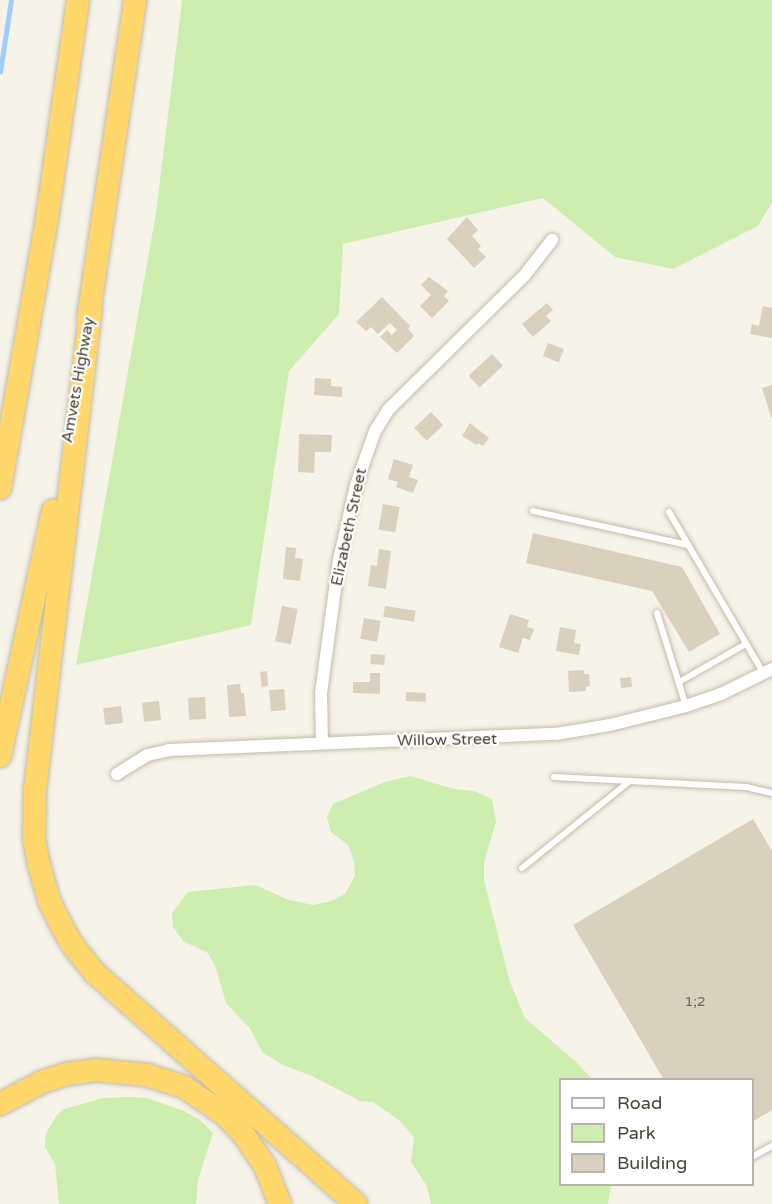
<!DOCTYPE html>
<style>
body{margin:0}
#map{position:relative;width:772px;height:1204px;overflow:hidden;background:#f6f3e9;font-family:"Varela Round",sans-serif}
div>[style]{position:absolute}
.green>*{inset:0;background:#cdeeae}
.stream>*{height:4.5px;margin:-2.25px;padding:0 2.25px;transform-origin:2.25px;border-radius:2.25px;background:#a0cef8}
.building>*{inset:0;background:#d9d0bd;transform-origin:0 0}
.roads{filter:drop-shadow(0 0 2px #c2bcaa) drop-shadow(0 0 2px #c2bcaa)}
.service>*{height:6px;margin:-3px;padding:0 3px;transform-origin:3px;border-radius:3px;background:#fff}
.minor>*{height:12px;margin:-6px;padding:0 6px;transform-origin:6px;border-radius:6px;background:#fff}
.motorway>*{height:22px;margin:-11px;padding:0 11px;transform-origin:11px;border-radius:11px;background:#ffd76a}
span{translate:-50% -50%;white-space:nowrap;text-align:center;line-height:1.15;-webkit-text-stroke:4.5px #fff;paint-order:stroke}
.number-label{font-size:14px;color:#6e6758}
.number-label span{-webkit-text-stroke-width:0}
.street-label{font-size:16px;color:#4a4436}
.legend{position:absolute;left:559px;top:1078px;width:195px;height:108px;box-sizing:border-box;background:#fff;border:2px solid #b7b4af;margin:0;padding:8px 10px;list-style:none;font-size:18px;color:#4a4436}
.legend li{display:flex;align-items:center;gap:12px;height:30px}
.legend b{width:30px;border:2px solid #b7b4af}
</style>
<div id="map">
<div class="green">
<i style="clip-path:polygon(182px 0,772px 0,772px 202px,758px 226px,673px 269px,615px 257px,543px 198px,343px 244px,339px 314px,289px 371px,251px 625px,76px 665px,156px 213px)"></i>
<i style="clip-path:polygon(410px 776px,454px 789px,474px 791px,492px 799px,496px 822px,484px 862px,484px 880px,510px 982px,525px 1018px,576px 1062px,592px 1079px,560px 1080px,560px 1184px,611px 1185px,608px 1204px,431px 1204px,427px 1186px,411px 1162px,414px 1137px,400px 1121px,373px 1102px,360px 1101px,312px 1076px,283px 1065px,262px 1052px,251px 1030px,226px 1003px,216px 968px,208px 953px,183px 941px,173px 927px,172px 913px,188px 892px,255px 885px,289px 900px,313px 905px,332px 901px,345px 894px,355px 876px,354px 861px,348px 845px,331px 832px,327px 817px,333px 804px,385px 782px)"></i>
<i style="clip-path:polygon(129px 1097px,147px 1098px,184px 1111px,200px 1120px,213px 1133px,198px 1180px,196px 1204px,59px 1204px,55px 1164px,45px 1147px,46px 1133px,57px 1115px,64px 1109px,103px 1098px)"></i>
</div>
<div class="stream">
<i style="left:0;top:72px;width:73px;rotate:-81.3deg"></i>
</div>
<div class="building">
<i style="clip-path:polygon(467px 217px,478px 230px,472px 236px,481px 246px,478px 249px,486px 257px,474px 268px,447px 239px)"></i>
<i style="clip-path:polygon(429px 277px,448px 291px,444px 296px,449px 301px,432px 318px,420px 306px,431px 295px,421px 285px)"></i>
<i style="clip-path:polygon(382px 297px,410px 326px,408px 329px,414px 336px,397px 353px,380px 337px,387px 330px,392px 335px,397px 330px,390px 323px,378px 334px,371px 327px,366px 331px,356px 322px)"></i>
<i style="clip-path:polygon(547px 303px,553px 310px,546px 316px,551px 321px,533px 337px,522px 324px)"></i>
<i style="clip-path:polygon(763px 306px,772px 308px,772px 338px,750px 334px,752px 324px,759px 326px)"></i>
<i style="left:548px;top:343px;width:17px;height:14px;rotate:21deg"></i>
<i style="left:492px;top:354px;width:16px;height:32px;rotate:47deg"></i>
<i style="clip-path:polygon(315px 378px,331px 379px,331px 386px,342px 387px,342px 397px,314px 395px)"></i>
<i style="clip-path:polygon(772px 385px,772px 417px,771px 417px,762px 388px)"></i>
<i style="left:431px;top:412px;width:18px;height:23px;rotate:47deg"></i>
<i style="clip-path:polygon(470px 423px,489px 438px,483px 446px,478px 443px,477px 445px,462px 436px)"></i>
<i style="clip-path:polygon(299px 434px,332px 435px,331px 452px,315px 452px,314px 473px,298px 472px)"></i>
<i style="clip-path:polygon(394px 459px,413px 465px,409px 477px,418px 480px,413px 493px,396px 487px,398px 482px,388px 479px)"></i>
<i style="left:383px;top:504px;width:17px;height:26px;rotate:10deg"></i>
<i style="clip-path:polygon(533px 533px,682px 567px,720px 634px,689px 652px,652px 591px,526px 563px)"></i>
<i style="clip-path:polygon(286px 547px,296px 548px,295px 558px,303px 559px,300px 581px,283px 579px)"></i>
<i style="clip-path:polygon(379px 549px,391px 551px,386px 589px,368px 586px,371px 565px,377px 566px)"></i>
<i style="left:282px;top:606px;width:16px;height:36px;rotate:11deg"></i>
<i style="left:385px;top:606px;width:31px;height:11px;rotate:9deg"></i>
<i style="clip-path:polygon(510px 614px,529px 620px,527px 627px,534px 629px,530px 640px,523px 638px,518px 653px,499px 647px)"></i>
<i style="left:364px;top:618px;width:17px;height:21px;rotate:10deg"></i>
<i style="clip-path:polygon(560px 627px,576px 630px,574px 643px,581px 644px,579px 655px,556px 651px)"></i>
<i style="left:371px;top:654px;width:14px;height:10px;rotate:4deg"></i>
<i style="clip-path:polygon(584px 670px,584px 674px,589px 674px,590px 686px,586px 687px,586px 691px,569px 692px,568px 671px)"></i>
<i style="clip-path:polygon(267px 671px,268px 686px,262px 687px,260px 672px)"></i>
<i style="clip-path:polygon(370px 673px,380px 673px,380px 694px,353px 693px,353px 682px,370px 682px)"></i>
<i style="left:631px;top:677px;width:10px;height:11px;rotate:84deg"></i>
<i style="clip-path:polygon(240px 684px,241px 693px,244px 693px,246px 716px,229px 717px,227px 685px)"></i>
<i style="left:284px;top:689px;width:21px;height:15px;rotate:85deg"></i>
<i style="left:406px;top:692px;width:20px;height:9px;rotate:3deg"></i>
<i style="left:205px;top:697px;width:22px;height:17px;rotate:87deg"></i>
<i style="left:159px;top:701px;width:19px;height:17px;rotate:84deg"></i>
<i style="left:121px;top:706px;width:17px;height:18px;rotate:83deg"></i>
<i style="clip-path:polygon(753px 819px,772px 851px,772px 1110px,752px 1122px,752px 1080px,664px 1080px,573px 925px)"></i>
</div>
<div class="roads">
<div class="service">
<i style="left:533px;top:511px;width:159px;rotate:12.4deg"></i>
<i style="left:669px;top:512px;width:188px;rotate:59.6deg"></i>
<i style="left:657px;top:613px;width:97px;rotate:72.7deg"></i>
<i style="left:679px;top:682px;width:77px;rotate:-29.6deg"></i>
<i style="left:554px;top:777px;width:192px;rotate:3deg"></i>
<i style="left:746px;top:787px;width:27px;rotate:13deg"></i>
<i style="left:522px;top:868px;width:139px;rotate:-38.9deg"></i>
<i style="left:752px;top:1157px;width:23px;rotate:-29deg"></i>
</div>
<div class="minor">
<i style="left:322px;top:743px;width:50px;rotate:-91.1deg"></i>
<i style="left:321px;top:693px;width:134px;rotate:-82.3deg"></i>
<i style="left:339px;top:560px;width:77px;rotate:-77.2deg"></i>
<i style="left:356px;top:485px;width:57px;rotate:-70.6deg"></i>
<i style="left:375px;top:431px;width:26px;rotate:-58deg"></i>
<i style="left:389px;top:409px;width:190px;rotate:-44.6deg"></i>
<i style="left:524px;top:276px;width:46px;rotate:-52.1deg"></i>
<i style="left:117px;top:774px;width:36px;rotate:-32deg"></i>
<i style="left:148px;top:755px;width:22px;rotate:-13deg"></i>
<i style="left:169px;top:750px;width:387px;rotate:-2.4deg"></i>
<i style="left:556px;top:734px;width:55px;rotate:-9.5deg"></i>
<i style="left:610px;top:725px;width:78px;rotate:-14deg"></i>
<i style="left:686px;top:706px;width:37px;rotate:-19deg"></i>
<i style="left:721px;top:694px;width:57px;rotate:-26.1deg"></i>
</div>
<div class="motorway">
<i style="left:91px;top:306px;width:484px;rotate:96.6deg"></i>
<i style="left:35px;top:787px;width:52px;rotate:91.1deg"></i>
<i style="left:34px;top:839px;width:26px;rotate:79deg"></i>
<i style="left:39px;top:865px;width:37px;rotate:74deg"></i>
<i style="left:49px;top:901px;width:27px;rotate:63deg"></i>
<i style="left:61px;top:925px;width:24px;rotate:60deg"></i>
<i style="left:73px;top:946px;width:36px;rotate:51deg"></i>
<i style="left:96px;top:974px;width:347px;rotate:41.5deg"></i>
<i style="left:88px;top:319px;width:322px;rotate:-81.6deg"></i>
<i style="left:0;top:488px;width:274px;rotate:-80.1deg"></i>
<i style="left:47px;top:218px;width:220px;rotate:-81.9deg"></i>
<i style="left:0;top:756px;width:251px;rotate:-77.8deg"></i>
<i style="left:0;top:1104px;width:47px;rotate:-27.6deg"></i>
<i style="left:42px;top:1082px;width:26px;rotate:-18deg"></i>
<i style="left:67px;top:1074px;width:28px;rotate:-8deg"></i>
<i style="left:95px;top:1070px;width:52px;rotate:5.5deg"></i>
<i style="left:147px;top:1075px;width:39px;rotate:18deg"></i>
<i style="left:184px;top:1087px;width:50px;rotate:34.3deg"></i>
<i style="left:225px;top:1115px;width:28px;rotate:46deg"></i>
<i style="left:244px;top:1135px;width:37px;rotate:56deg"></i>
<i style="left:265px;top:1166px;width:41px;rotate:68.5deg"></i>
</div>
</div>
<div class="number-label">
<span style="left:695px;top:1002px">1;2</span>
</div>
<div class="street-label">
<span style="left:78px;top:380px;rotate:-80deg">Amvets Highway</span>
<span style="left:349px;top:527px;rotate:-78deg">Elizabeth Street</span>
<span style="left:447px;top:740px;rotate:-1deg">Willow Street</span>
</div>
<ul class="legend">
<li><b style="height:8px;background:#fff"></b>Road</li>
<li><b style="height:16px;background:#cdeeae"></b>Park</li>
<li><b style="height:16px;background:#d9d0bd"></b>Building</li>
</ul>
</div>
